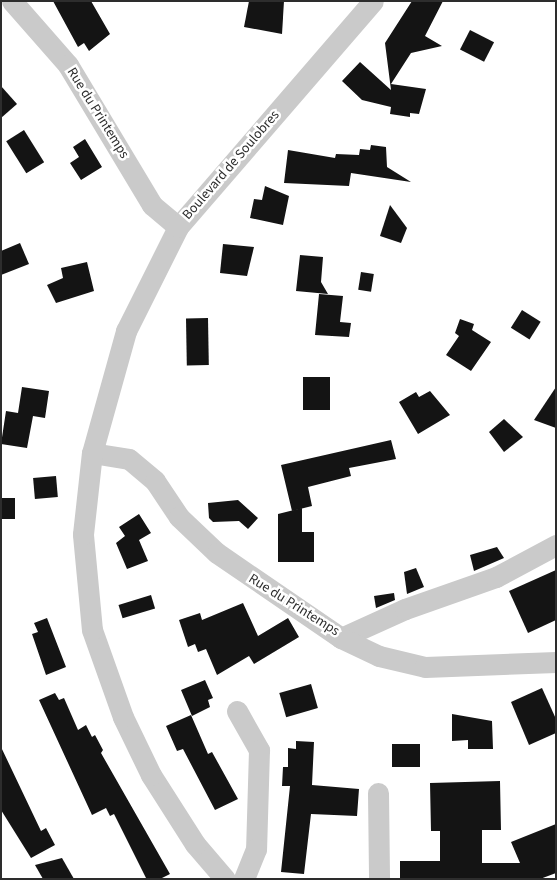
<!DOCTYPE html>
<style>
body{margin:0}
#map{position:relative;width:557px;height:880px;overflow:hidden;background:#fff;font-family:"Source Sans 3",sans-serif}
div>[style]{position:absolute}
.building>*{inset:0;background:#141414;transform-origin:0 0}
.minor>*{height:21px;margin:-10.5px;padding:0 10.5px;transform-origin:10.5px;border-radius:10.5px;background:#cacaca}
span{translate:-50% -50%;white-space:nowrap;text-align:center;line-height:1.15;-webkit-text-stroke:5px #fff;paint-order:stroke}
.street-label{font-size:14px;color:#2d2d2d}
.frame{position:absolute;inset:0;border:2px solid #2d2d2d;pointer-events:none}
</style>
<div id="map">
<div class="building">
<i style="clip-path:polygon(53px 1px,91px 1px,110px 34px,89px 51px,84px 43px,78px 47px)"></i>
<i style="clip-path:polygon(249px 1px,284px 1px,282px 34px,244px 27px)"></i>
<i style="clip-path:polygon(412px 1px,443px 1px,425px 36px,442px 46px,411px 53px,391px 84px,426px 89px,419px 114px,410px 113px,410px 117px,390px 114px,391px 107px,362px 100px,342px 81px,360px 62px,391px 90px,385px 43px)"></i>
<i style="left:470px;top:30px;width:27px;height:22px;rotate:27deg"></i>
<i style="clip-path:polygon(1px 86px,17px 104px,1px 118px)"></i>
<i style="left:24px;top:130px;width:38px;height:21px;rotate:58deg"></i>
<i style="clip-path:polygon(85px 139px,102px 167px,81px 180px,70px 163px,79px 157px,73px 147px)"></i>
<i style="clip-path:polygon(371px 145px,386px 147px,387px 167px,411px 182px,351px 173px,349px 186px,284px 183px,288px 150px,335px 158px,336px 154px,359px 155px,360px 149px,370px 150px)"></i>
<i style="clip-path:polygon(265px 186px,289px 196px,283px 225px,250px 218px,254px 199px,262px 200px)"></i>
<i style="clip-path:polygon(390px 205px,407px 228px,401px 243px,380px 236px)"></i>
<i style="clip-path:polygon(20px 243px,29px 264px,1px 275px,1px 251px)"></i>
<i style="clip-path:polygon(223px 244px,254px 247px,247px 276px,220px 273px)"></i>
<i style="clip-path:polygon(300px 255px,323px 257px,321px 282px,328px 294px,296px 291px)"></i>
<i style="clip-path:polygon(87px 262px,94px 291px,56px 303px,47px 285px,63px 278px,61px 268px)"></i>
<i style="left:361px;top:272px;width:13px;height:18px;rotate:9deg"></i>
<i style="clip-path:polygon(319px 294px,343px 296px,340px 322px,351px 323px,349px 337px,315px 335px)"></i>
<i style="left:522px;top:310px;width:22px;height:21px;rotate:32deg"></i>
<i style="left:208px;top:318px;width:47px;height:22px;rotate:89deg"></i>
<i style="clip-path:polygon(460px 319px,474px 324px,472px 330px,491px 342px,471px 371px,446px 355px,459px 336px,455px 333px)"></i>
<i style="left:330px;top:377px;width:33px;height:27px;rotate:90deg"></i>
<i style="clip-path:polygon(22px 387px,49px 391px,45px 418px,33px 416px,27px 448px,1px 444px,6px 411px,18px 413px)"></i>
<i style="clip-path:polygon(556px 387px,556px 428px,534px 420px)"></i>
<i style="clip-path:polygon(430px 391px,450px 415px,418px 434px,399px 402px,416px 392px,419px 397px)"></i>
<i style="clip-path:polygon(504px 419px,523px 437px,504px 452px,489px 432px)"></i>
<i style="clip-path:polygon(391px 440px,396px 459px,349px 468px,351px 476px,308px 487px,312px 506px,292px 511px,281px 465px)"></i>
<i style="left:56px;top:476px;width:21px;height:23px;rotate:85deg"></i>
<i style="left:1px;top:498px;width:14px;height:21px"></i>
<i style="clip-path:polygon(238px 500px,258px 518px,248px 529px,239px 521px,213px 522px,209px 518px,208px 503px)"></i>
<i style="clip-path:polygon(302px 508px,302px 532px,314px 532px,314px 562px,278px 562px,278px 514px)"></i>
<i style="clip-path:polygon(139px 514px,151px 533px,139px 540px,148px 561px,127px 569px,116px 543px,125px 536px,119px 527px)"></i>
<i style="clip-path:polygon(497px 547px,504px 558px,474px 571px,470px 555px)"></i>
<i style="clip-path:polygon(416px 568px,424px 587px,407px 594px,404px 572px)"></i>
<i style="clip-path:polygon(556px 570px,556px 620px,528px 633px,509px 591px)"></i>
<i style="clip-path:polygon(394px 593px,395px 600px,376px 608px,374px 596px)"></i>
<i style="left:151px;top:595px;width:14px;height:34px;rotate:73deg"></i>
<i style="clip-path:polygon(243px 603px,258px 636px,288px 618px,299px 637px,254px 664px,249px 656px,217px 675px,206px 649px,198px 652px,195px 644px,188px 647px,179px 620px,200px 613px,202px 620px)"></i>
<i style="clip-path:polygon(47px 618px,66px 667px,46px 675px,32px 634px,38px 632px,34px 623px)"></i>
<i style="clip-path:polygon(205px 680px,213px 698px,208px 700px,210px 707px,192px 716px,181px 690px)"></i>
<i style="left:311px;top:684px;width:25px;height:33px;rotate:74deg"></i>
<i style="clip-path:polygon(542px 688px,556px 719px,556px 733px,529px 745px,511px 702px)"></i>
<i style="clip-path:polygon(55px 693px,59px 700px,64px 698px,78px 730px,86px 725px,92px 737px,95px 735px,103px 750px,101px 753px,170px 874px,160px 879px,146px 878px,114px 814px,110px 816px,106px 808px,92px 815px,39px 700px)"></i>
<i style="clip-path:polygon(452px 714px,492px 721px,493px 749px,468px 749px,468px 740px,452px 741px)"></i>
<i style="clip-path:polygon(191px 715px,208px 754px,212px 752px,238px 799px,215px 810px,183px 749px,177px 751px,166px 726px)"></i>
<i style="clip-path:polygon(296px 741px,314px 742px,312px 785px,359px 789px,357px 816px,311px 814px,304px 874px,281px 872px,290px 786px,282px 786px,283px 767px,288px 767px,288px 748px,296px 749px)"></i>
<i style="left:392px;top:744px;width:28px;height:23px"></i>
<i style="clip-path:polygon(1px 747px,41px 831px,46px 828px,55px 845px,31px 858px,1px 810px)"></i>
<i style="clip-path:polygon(500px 781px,501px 830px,482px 830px,482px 863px,520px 863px,511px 842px,556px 824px,556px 873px,540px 879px,400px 879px,400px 861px,440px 861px,440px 831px,431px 831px,430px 783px)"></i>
<i style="clip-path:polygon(62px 858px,74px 879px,43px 879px,35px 865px)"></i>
</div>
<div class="minor">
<i style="left:12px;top:1px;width:85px;rotate:48.8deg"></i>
<i style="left:68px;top:65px;width:163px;rotate:59deg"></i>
<i style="left:152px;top:205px;width:34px;rotate:40deg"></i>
<i style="left:92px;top:453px;width:37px;rotate:9deg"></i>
<i style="left:129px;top:459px;width:34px;rotate:40deg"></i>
<i style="left:155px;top:481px;width:43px;rotate:56.3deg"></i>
<i style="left:179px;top:517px;width:52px;rotate:43.5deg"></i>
<i style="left:217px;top:553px;width:150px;rotate:34.4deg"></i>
<i style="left:341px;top:638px;width:70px;rotate:-24.4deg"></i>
<i style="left:405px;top:609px;width:96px;rotate:-19.4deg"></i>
<i style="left:496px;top:577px;width:68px;rotate:-28.1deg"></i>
<i style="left:341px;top:638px;width:42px;rotate:25.3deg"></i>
<i style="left:379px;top:656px;width:47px;rotate:13.4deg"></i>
<i style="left:425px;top:667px;width:131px;rotate:-2.2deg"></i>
<i style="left:237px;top:711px;width:45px;rotate:60.6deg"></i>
<i style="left:259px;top:750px;width:99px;rotate:91.7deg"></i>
<i style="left:256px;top:849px;width:32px;rotate:112deg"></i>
<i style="left:378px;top:793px;width:86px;rotate:89.3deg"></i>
<i style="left:225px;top:879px;width:46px;rotate:-130.6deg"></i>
<i style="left:195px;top:844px;width:82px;rotate:-122.5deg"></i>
<i style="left:151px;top:775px;width:64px;rotate:-115.8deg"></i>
<i style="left:123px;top:717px;width:92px;rotate:-109.6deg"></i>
<i style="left:92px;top:630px;width:96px;rotate:-95.4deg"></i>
<i style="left:83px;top:534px;width:81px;rotate:-83.7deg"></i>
<i style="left:92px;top:453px;width:127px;rotate:-74.4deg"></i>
<i style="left:126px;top:331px;width:116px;rotate:-63.4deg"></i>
<i style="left:178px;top:227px;width:298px;rotate:-49.2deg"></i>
</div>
<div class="street-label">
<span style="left:98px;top:113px;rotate:58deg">Rue du Printemps</span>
<span style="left:231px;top:165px;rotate:-49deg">Boulevard de Soulobres</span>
<span style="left:294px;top:605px;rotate:32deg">Rue du Printemps</span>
</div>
<div class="frame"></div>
</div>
